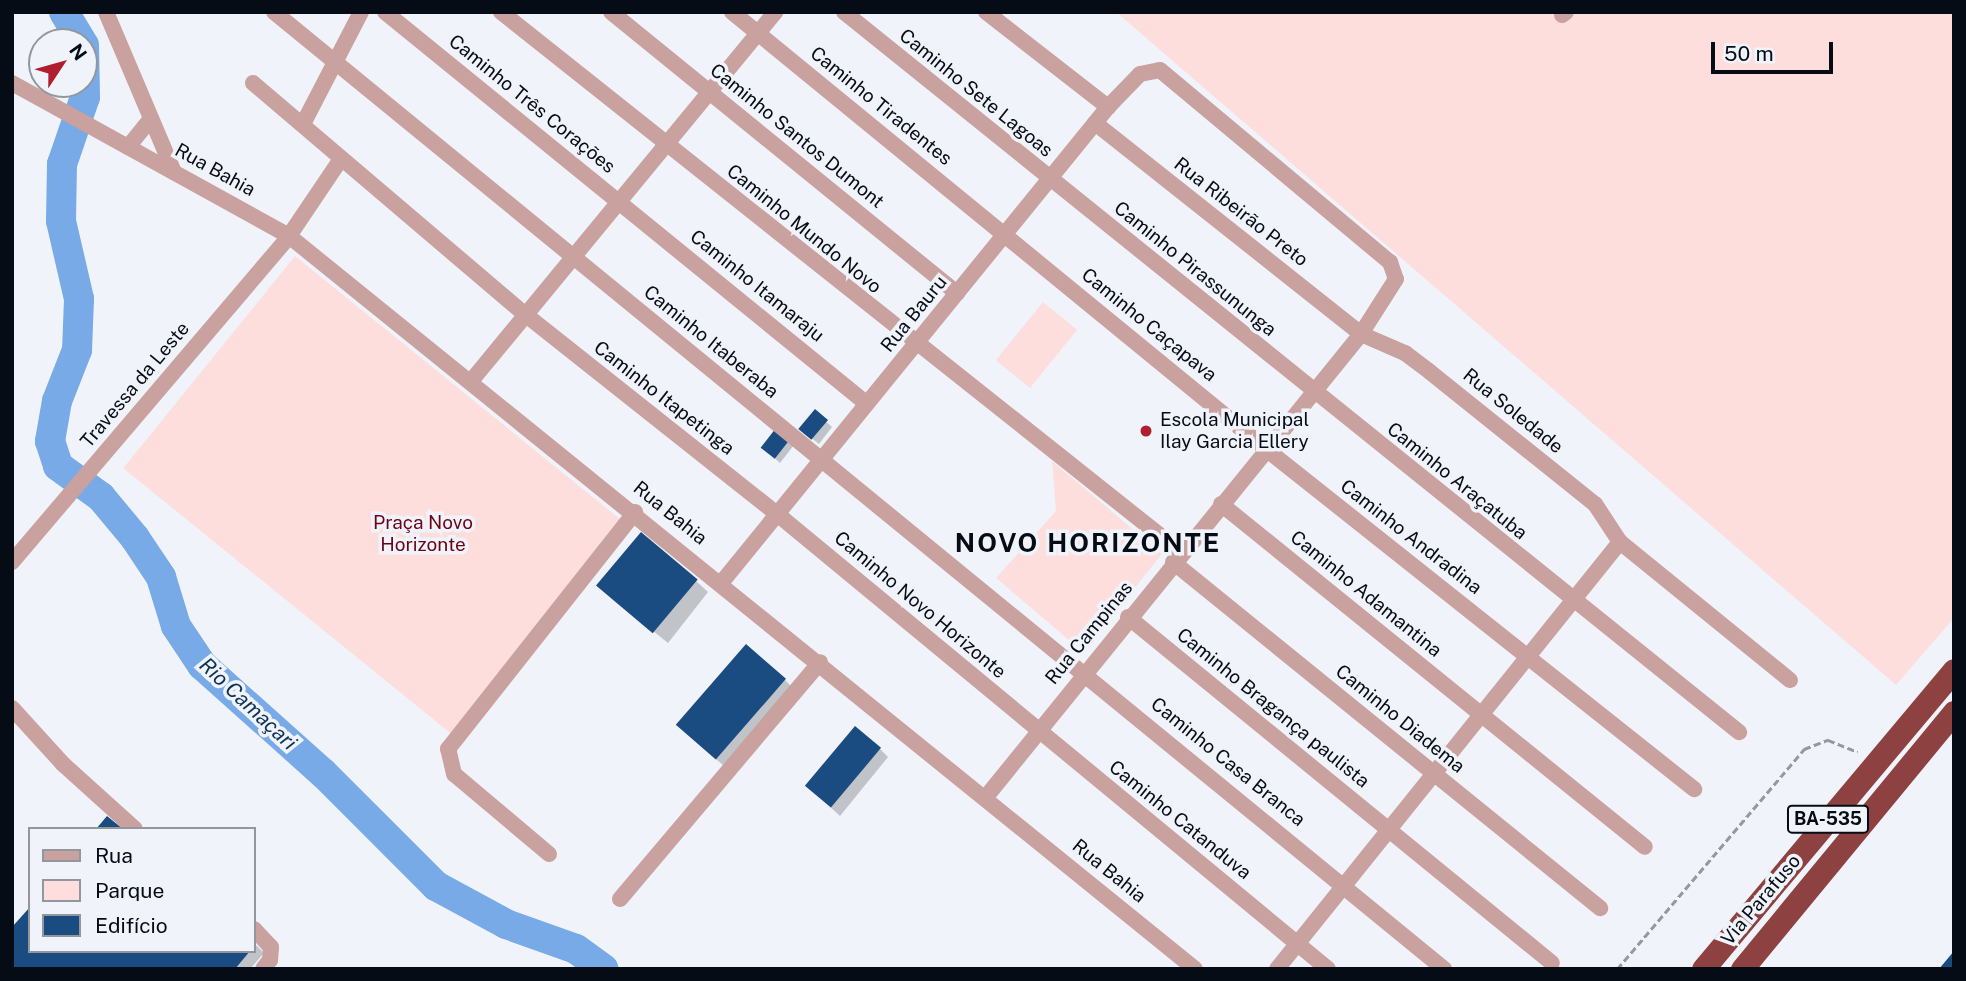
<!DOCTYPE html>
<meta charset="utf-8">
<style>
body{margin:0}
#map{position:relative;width:1966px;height:981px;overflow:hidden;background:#f0f4fa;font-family:"Public Sans",sans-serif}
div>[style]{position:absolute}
.green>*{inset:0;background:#fddedc;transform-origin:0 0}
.shadow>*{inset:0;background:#0003}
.river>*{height:30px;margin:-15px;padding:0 15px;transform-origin:15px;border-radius:15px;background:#77aae6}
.building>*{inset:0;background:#1a4b81;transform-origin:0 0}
.path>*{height:2.5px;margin-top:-1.25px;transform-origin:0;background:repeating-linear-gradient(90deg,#9499a0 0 7px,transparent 0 10.5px)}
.minor>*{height:16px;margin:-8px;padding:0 8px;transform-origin:8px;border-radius:8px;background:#c9a19f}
.highway>*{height:23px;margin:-11.5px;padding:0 11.5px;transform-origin:11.5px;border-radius:11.5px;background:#8e4141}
.dots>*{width:19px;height:19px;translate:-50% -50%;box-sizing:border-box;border:4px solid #f0f4fa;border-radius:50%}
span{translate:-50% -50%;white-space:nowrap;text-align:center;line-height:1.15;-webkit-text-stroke:7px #f0f4fa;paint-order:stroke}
.shield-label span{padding:2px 5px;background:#f0f4fa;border:2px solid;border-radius:5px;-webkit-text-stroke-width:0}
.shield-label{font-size:18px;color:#060c15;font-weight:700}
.street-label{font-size:19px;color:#060c15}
.poi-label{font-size:19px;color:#060c15}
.left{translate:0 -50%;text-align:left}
.park-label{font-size:19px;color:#6d0214}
.water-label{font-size:21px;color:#0d3157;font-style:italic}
.district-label{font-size:26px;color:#060c15;font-weight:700;letter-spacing:2px}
.frame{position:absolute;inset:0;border:14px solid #060c15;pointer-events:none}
.legend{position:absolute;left:28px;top:827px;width:228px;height:126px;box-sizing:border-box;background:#f0f4fa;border:2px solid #92979e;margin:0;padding:9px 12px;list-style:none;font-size:21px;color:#060c15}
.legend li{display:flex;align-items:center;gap:14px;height:35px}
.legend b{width:35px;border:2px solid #92979e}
.north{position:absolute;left:28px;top:28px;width:70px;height:70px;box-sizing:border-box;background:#f0f4fa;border:2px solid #92979e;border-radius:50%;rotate:54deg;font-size:19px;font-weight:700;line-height:28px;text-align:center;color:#060c15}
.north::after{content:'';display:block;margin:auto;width:24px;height:32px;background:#b01d2e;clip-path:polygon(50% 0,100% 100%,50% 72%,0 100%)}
.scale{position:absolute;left:1711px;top:42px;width:122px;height:32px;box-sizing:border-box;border:4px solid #060c15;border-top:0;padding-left:9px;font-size:21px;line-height:24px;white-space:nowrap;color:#060c15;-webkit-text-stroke:5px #f0f4fa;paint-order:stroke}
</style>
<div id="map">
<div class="green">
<i style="clip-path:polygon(1116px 12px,1954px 12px,1954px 618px,1896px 685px)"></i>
<i style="left:295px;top:256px;width:432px;height:273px;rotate:39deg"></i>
<i style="left:1043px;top:302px;width:44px;height:75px;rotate:39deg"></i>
<i style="clip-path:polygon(1052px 461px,1162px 554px,1083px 652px,996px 578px,1056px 511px)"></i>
</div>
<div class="shadow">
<i style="clip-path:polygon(815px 412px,832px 427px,819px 444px,806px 434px)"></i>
<i style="clip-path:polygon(776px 430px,794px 445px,780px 463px,768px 452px)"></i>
<i style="clip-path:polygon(696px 581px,708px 592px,668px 643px,611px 597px)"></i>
<i style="clip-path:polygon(785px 680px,796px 691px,732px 773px,693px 739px)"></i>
<i style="clip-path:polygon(880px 749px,888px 757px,840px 816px,817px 795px)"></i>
<i style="clip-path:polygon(254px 943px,264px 953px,250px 969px,12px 969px,30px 951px,254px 951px)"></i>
</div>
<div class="river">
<i style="left:64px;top:12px;width:35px;rotate:59deg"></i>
<i style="left:84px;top:45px;width:52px;rotate:88.9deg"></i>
<i style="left:85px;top:97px;width:71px;rotate:108.9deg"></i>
<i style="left:62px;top:164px;width:57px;rotate:91deg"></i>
<i style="left:61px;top:221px;width:80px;rotate:77deg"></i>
<i style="left:79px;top:299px;width:51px;rotate:92.2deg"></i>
<i style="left:77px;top:350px;width:55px;rotate:111.4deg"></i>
<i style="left:57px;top:401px;width:41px;rotate:99.9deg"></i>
<i style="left:50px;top:441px;width:26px;rotate:72deg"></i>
<i style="left:58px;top:466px;width:53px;rotate:35.8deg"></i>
<i style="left:101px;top:497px;width:53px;rotate:50.3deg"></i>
<i style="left:135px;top:538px;width:47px;rotate:56.3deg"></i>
<i style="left:161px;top:577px;width:51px;rotate:73deg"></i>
<i style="left:176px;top:626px;width:47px;rotate:56.3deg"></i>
<i style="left:202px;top:665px;width:162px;rotate:41.8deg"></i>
<i style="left:323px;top:773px;width:160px;rotate:45deg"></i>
<i style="left:436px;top:886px;width:80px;rotate:28.5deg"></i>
<i style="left:506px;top:924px;width:74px;rotate:19.7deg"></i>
<i style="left:576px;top:949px;width:34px;rotate:36deg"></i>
</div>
<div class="building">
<i style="left:815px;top:409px;width:17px;height:26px;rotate:40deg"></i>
<i style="left:776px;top:428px;width:18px;height:25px;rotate:38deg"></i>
<i style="left:641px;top:532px;width:74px;height:70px;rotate:40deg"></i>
<i style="left:746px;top:644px;width:53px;height:107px;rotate:41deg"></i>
<i style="left:855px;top:726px;width:34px;height:78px;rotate:40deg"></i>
<i style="clip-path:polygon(107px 816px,123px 829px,96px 829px)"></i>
<i style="clip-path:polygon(30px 907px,30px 951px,250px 951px,235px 969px,12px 969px,12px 927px)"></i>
<i style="clip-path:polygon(1954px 951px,1954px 969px,1939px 969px)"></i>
</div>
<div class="path">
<i style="left:1617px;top:969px;width:289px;rotate:-49.6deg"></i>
<i style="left:1804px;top:749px;width:26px;rotate:-21deg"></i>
<i style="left:1828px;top:740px;width:32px;rotate:22deg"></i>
</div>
<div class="minor">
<i style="left:106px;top:12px;width:174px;rotate:67deg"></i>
<i style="left:274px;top:12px;width:1512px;rotate:39.28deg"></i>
<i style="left:385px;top:12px;width:621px;rotate:39.12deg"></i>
<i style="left:501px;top:12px;width:870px;rotate:38.46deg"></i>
<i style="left:611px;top:12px;width:446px;rotate:39.1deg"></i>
<i style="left:732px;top:12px;width:690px;rotate:39.3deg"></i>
<i style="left:1266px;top:449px;width:547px;rotate:38.46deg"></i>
<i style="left:844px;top:12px;width:1149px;rotate:38.82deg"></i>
<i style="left:986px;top:12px;width:155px;rotate:37.9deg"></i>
<i style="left:1562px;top:15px;width:5px;rotate:-37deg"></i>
<i style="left:12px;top:83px;width:316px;rotate:28.9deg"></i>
<i style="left:289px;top:236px;width:1165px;rotate:38.97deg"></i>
<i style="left:253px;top:83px;width:358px;rotate:40.4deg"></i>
<i style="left:526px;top:315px;width:319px;rotate:38.4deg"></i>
<i style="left:776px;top:513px;width:716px;rotate:39.56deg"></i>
<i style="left:1095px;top:123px;width:340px;rotate:38.4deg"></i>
<i style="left:1361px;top:334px;width:48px;rotate:23.4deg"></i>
<i style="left:1405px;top:353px;width:31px;rotate:37deg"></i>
<i style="left:1430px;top:372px;width:211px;rotate:38.7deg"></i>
<i style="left:1595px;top:504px;width:45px;rotate:56.7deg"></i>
<i style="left:1620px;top:542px;width:219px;rotate:39.1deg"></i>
<i style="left:303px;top:124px;width:126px;rotate:-62.6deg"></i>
<i style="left:128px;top:147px;width:36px;rotate:-51deg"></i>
<i style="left:472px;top:380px;width:477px;rotate:-50.5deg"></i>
<i style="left:1221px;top:504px;width:545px;rotate:38.97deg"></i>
<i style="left:12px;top:562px;width:428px;rotate:-49.6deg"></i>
<i style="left:289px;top:236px;width:93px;rotate:-56deg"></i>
<i style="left:1173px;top:562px;width:550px;rotate:39.02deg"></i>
<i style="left:722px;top:582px;width:612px;rotate:-50.9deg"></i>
<i style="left:1108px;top:107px;width:46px;rotate:-45.9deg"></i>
<i style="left:1140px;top:74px;width:20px;rotate:-11deg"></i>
<i style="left:1160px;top:70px;width:300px;rotate:39.9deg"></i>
<i style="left:1390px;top:262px;width:18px;rotate:71deg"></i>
<i style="left:1396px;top:279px;width:65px;rotate:122.5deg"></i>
<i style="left:1361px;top:334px;width:596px;rotate:129.01deg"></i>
<i style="left:1128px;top:617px;width:547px;rotate:39.22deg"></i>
<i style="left:12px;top:708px;width:76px;rotate:47.7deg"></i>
<i style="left:63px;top:764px;width:97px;rotate:42.1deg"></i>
<i style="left:549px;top:854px;width:124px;rotate:-139.9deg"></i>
<i style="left:454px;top:774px;width:26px;rotate:-103deg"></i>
<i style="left:448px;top:749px;width:302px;rotate:-51.7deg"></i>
<i style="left:620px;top:899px;width:310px;rotate:-49.8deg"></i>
<i style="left:254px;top:929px;width:25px;rotate:47deg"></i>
<i style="left:271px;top:947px;width:13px;rotate:94deg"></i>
<i style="left:270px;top:960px;width:11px;rotate:128deg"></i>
<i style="left:1277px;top:969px;width:548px;rotate:-51.23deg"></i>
</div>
<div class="highway">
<i style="left:1703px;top:969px;width:390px;rotate:-50deg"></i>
<i style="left:1742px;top:969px;width:333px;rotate:-50.5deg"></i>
</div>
<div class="dots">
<i style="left:1146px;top:431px;background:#b01d2e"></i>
</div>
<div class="shield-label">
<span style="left:1828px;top:819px">BA-535</span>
</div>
<div class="street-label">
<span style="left:976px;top:93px;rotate:39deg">Caminho Sete Lagoas</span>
<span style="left:532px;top:104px;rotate:39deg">Caminho Três Corações</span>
<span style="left:881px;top:106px;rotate:39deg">Caminho Tiradentes</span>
<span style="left:797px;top:136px;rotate:39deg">Caminho Santos Dumont</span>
<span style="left:215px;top:170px;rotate:29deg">Rua Bahia</span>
<span style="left:1241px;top:212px;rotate:38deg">Rua Ribeirão Preto</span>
<span style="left:804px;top:229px;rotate:39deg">Caminho Mundo Novo</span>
<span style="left:1195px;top:269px;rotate:39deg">Caminho Pirassununga</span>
<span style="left:757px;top:286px;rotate:39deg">Caminho Itamaraju</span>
<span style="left:914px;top:314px;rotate:-51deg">Rua Bauru</span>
<span style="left:1149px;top:325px;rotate:39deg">Caminho Caçapava</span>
<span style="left:711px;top:342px;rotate:39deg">Caminho Itaberaba</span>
<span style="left:135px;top:385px;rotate:-50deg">Travessa da Leste</span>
<span style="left:664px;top:398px;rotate:38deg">Caminho Itapetinga</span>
<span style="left:1513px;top:411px;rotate:39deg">Rua Soledade</span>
<span style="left:1457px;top:481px;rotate:39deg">Caminho Araçatuba</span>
<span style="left:670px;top:513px;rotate:39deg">Rua Bahia</span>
<span style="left:1411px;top:537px;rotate:38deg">Caminho Andradina</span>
<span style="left:1366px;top:594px;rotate:39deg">Caminho Adamantina</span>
<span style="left:920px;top:605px;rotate:40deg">Caminho Novo Horizonte</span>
<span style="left:1089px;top:633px;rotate:-51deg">Rua Campinas</span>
<span style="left:1273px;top:708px;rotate:39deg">Caminho Bragança paulista</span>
<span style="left:1400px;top:719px;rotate:39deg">Caminho Diadema</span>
<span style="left:1228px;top:762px;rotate:39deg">Caminho Casa Branca</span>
<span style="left:1180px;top:820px;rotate:39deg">Caminho Catanduva</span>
<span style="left:1109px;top:871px;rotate:39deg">Rua Bahia</span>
<span style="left:1761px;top:900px;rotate:-50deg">Via Parafuso</span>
</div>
<div class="poi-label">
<span class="left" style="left:1160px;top:431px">Escola Municipal<br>Ilay Garcia Ellery</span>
</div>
<div class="park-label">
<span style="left:423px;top:534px">Praça Novo<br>Horizonte</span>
</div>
<div class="water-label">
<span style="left:248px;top:704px;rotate:43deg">Rio Camaçari</span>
</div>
<div class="district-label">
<span style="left:1088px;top:543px">NOVO HORIZONTE</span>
</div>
<div class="frame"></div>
<ul class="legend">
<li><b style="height:9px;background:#c9a19f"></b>Rua</li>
<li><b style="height:19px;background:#fddedc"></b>Parque</li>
<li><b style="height:19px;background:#1a4b81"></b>Edifício</li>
</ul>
<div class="north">N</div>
<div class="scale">50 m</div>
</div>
